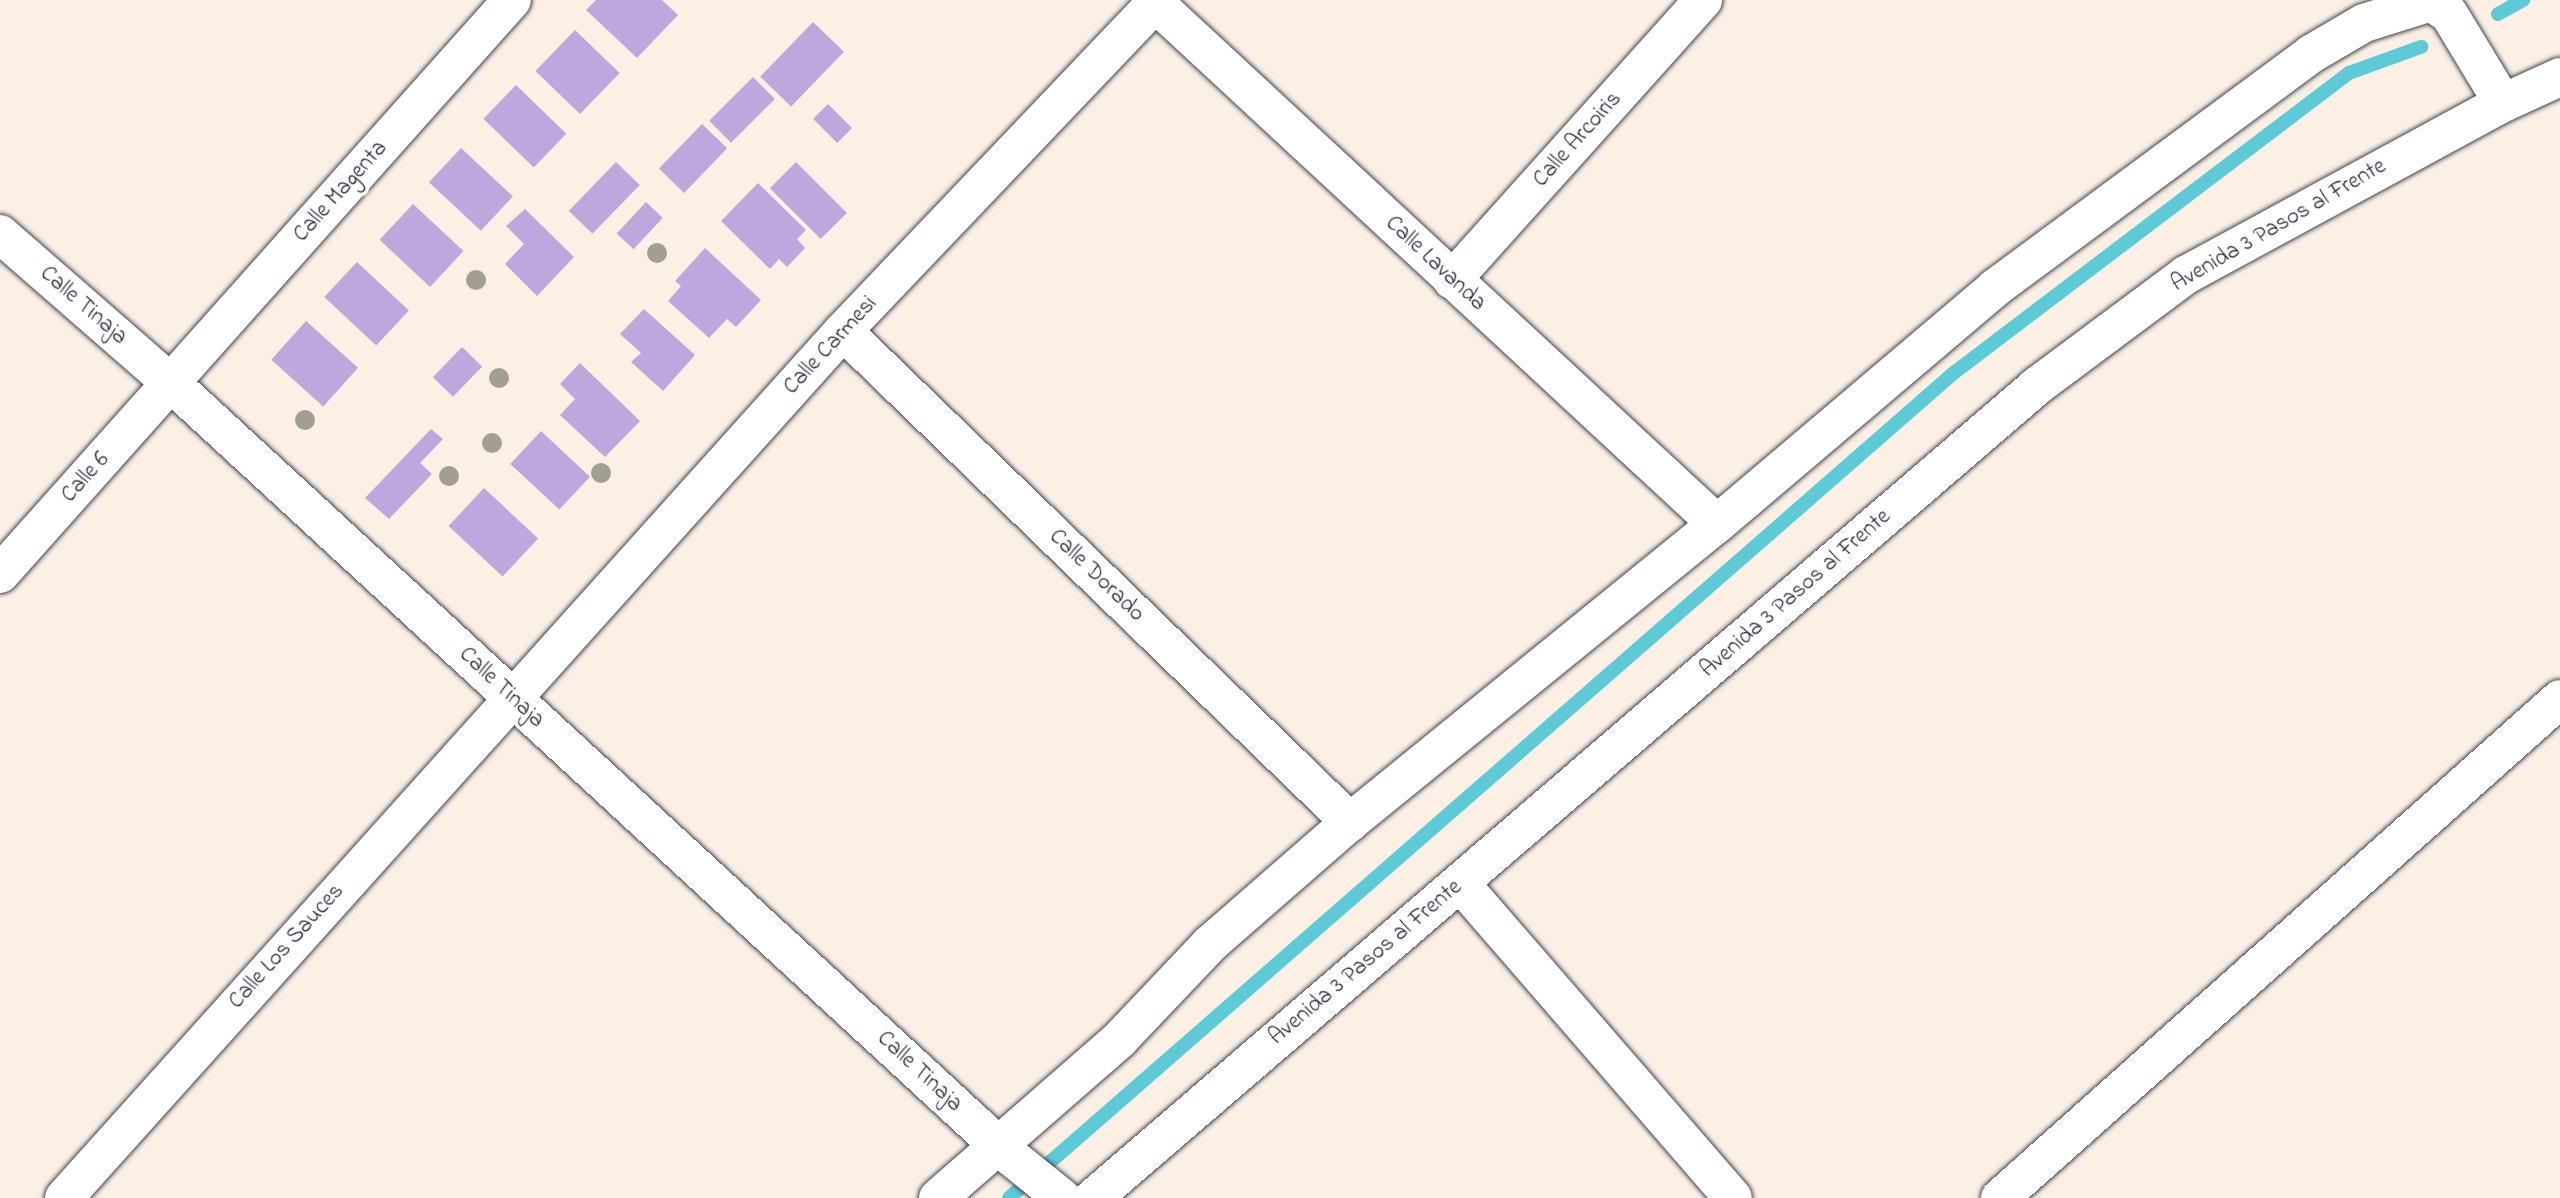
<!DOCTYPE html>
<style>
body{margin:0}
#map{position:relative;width:2560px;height:1198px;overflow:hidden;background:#fbf0e3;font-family:"Indie Flower",sans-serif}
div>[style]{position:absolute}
.stream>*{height:14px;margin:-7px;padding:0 7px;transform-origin:7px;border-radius:7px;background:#5ec9d7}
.building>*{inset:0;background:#bda7dd;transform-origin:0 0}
.roads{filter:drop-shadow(0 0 2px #434154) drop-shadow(0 0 2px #434154)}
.street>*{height:38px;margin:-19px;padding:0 19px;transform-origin:19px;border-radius:19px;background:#fff}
.secondary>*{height:38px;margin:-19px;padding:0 19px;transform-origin:19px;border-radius:19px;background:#fff}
.trees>*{width:20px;height:20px;margin:-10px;border-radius:50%;background:#a19f8f}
span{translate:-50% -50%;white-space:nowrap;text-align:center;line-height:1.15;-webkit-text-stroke:7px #fff;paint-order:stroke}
.street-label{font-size:23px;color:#22223b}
</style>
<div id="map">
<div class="stream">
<i style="left:2498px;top:14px;width:29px;rotate:-29deg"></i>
<i style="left:1009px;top:1198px;width:1256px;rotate:-41.13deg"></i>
<i style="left:1955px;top:372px;width:495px;rotate:-37.2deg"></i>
<i style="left:2349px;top:73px;width:77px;rotate:-19.9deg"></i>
</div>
<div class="building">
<i style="clip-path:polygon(596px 0,662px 0,678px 15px,637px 58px,586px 10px)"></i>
<i style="left:813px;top:22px;width:43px;height:76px;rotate:44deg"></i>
<i style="left:575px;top:30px;width:62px;height:57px;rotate:44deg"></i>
<i style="left:753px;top:77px;width:31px;height:62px;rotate:45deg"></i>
<i style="left:516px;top:85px;width:70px;height:47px;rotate:44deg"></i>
<i style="left:828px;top:104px;width:34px;height:21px;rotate:45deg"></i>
<i style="left:702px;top:124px;width:35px;height:62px;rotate:44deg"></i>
<i style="left:461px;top:148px;width:71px;height:47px;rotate:43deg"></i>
<i style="left:616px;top:162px;width:33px;height:68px;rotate:44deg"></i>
<i style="left:796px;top:162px;width:72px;height:37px;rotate:45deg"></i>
<i style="clip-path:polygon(758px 183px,806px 230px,797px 239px,805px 248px,787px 267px,779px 259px,770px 269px,721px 221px)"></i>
<i style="left:646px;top:202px;width:23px;height:43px;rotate:43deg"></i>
<i style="left:413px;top:204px;width:69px;height:49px;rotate:43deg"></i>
<i style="clip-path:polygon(525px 209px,574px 257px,537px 296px,505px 264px,524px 244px,506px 226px)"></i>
<i style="clip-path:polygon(705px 248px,761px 300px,736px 327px,727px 319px,709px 338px,668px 301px,681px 286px,675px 281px)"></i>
<i style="left:357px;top:262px;width:71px;height:48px;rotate:43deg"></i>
<i style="clip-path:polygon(644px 309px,695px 355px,663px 391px,631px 362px,641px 353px,620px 334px)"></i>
<i style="left:306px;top:321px;width:70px;height:52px;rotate:42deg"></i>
<i style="left:462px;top:347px;width:28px;height:42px;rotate:44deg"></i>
<i style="clip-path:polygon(580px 363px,640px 421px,605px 457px,560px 415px,575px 399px,560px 384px)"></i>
<i style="clip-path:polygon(431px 429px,443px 439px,420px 463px,432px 474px,389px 519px,365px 498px)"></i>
<i style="left:541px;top:431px;width:67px;height:45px;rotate:43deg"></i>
<i style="left:484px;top:488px;width:74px;height:52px;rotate:43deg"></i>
</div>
<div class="roads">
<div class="street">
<i style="left:2428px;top:0;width:25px;rotate:34deg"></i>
<i style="left:2449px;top:14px;width:104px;rotate:58.8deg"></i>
<i style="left:1155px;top:3px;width:766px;rotate:42.83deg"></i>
<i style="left:0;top:234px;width:227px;rotate:41.1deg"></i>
<i style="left:171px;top:383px;width:1141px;rotate:42.66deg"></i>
<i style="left:1010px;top:1156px;width:67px;rotate:38.9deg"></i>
<i style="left:1452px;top:280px;width:376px;rotate:-48.1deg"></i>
<i style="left:843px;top:331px;width:706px;rotate:44.08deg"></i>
<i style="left:0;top:574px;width:769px;rotate:-48.27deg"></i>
<i style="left:1461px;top:884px;width:415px;rotate:49.1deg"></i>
<i style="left:64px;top:1198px;width:1166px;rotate:-48.06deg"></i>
<i style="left:843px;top:331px;width:457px;rotate:-46.4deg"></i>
<i style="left:938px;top:1198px;width:242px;rotate:-41.1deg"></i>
<i style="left:1120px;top:1039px;width:131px;rotate:-46.5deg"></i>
<i style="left:1210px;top:944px;width:186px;rotate:-41.1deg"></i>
<i style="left:1350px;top:822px;width:473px;rotate:-39.1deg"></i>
<i style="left:1717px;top:524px;width:365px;rotate:-40.3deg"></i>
<i style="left:1995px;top:288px;width:393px;rotate:-36.5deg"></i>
<i style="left:2311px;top:54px;width:61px;rotate:-30.3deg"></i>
<i style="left:2364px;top:23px;width:70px;rotate:-17.4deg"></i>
<i style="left:2000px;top:1198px;width:750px;rotate:-41.7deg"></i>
</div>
<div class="secondary">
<i style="left:1093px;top:1198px;width:1245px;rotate:-40.7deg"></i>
<i style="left:2037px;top:386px;width:186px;rotate:-36.7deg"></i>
<i style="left:2186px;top:275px;width:361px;rotate:-28.5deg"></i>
<i style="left:2503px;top:103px;width:63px;rotate:-24.5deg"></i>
</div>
</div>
<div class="trees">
<i style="left:657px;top:253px"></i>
<i style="left:476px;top:280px"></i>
<i style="left:499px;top:378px"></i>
<i style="left:305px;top:420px"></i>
<i style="left:492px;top:443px"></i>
<i style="left:601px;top:473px"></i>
<i style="left:449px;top:476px"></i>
</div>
<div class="street-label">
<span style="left:1578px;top:140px;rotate:-48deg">Calle Arcoiris</span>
<span style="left:341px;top:192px;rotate:-48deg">Calle Magenta</span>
<span style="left:2279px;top:226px;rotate:-30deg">Avenida 3 Pasos al Frente</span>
<span style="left:1435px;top:264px;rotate:43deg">Calle Lavanda</span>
<span style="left:83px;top:306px;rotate:41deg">Calle Tinaja</span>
<span style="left:831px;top:346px;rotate:-47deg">Calle Carmesi</span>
<span style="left:86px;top:478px;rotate:-48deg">Calle 6</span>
<span style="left:1096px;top:576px;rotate:44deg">Calle Dorado</span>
<span style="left:1796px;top:594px;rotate:-41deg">Avenida 3 Pasos al Frente</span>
<span style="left:501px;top:688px;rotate:43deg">Calle Tinaja</span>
<span style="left:287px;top:947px;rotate:-48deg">Calle Los Sauces</span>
<span style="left:1366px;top:963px;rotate:-40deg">Avenida 3 Pasos al Frente</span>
<span style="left:919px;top:1072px;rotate:43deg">Calle Tinaja</span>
</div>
</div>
